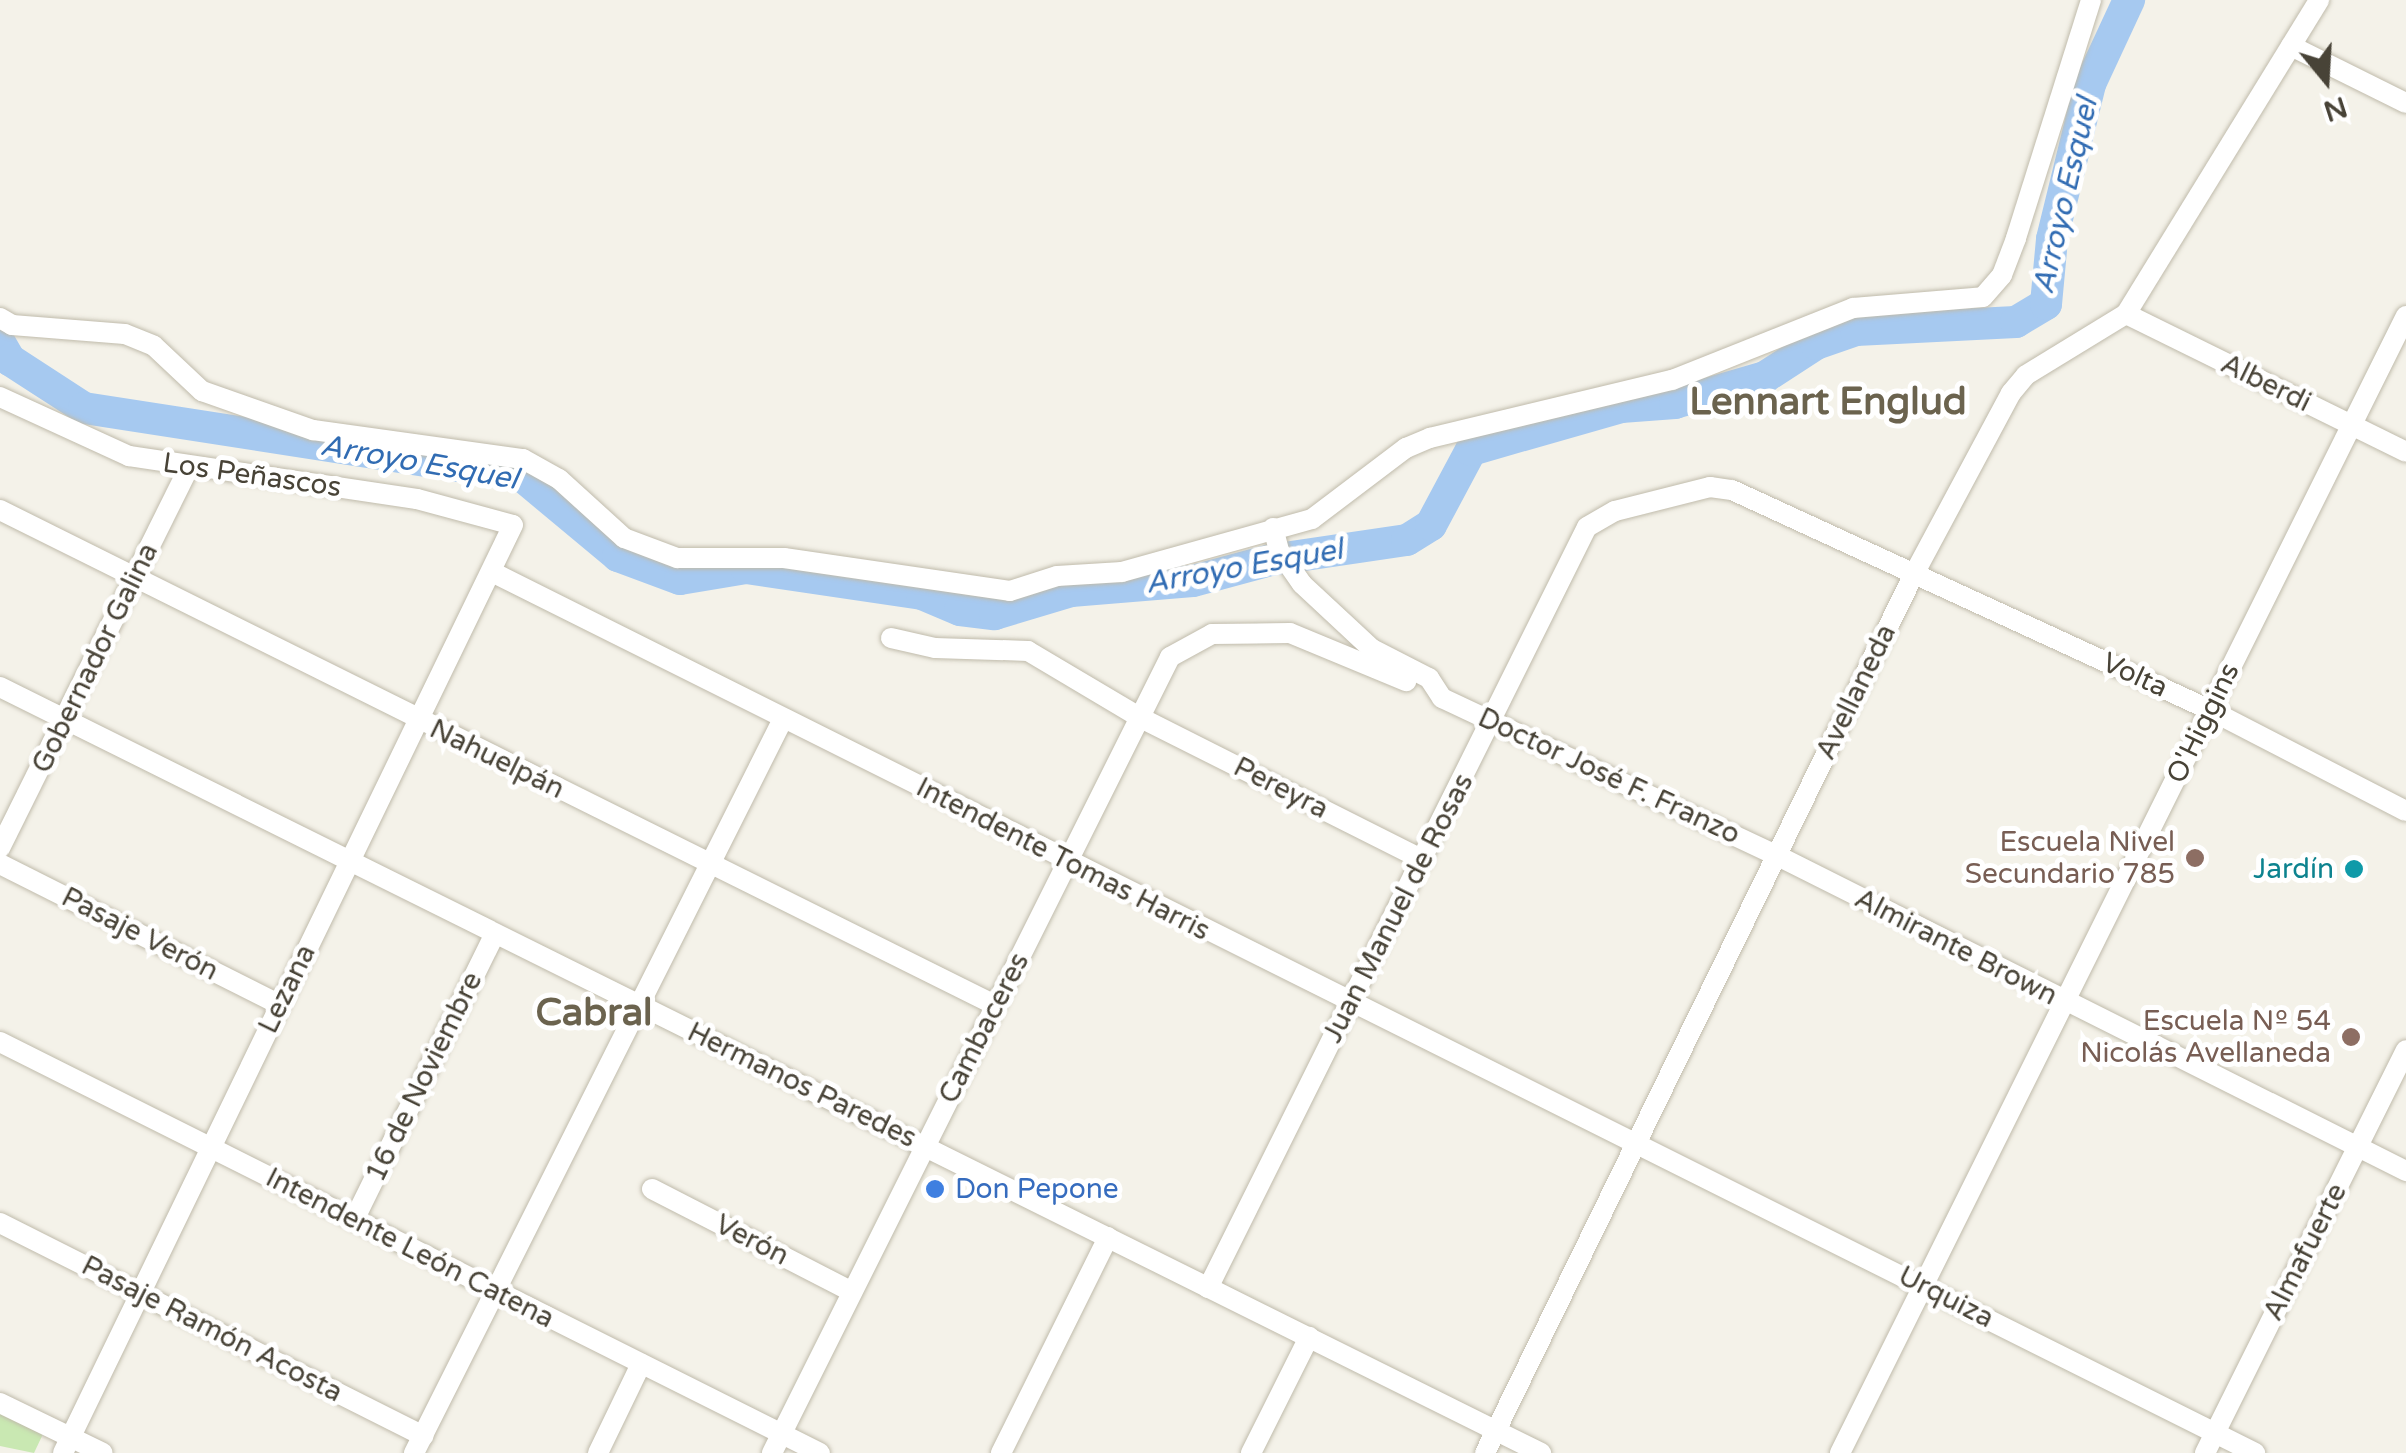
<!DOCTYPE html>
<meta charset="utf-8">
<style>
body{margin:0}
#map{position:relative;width:2406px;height:1453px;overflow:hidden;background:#f4f2e9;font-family:"Varela Round",sans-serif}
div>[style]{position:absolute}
.green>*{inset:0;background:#c9e8b2}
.river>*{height:32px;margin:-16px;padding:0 16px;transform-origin:16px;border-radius:16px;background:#a6c9f0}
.roads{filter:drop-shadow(0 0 2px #c0bbab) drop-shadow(0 0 2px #c0bbab)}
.minor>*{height:20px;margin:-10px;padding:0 10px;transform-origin:10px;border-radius:10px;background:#fff}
.dots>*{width:28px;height:28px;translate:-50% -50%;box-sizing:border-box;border:5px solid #fff;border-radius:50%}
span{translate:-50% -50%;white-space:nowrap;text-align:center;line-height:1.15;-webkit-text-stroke:10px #fff;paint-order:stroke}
.street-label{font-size:28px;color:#484337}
.education-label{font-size:28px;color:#785e54}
.right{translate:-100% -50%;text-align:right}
.culture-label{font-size:28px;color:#0d838f}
.shop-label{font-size:28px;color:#366cbe}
.left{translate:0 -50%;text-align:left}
.water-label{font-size:30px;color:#316cb3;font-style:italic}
.district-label{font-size:38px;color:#6b634e;font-weight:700}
.north{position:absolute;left:2276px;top:30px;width:100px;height:100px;-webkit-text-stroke:8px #fff;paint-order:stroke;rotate:162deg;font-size:28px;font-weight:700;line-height:40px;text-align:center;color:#484337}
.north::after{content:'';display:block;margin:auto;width:35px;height:45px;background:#484337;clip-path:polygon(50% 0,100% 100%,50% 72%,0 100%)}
</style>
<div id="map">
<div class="green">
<i style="clip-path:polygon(0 1413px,43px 1434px,34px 1453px,0 1446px)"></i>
</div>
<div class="river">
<i style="left:0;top:343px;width:20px;rotate:60deg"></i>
<i style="left:10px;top:360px;width:88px;rotate:33deg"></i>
<i style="left:84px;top:408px;width:443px;rotate:8.8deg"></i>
<i style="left:522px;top:476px;width:125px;rotate:39.8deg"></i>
<i style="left:618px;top:556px;width:66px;rotate:20.4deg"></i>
<i style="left:680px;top:579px;width:67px;rotate:-9.5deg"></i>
<i style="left:746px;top:568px;width:178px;rotate:8.4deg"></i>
<i style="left:922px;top:594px;width:41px;rotate:22.8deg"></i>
<i style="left:960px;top:610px;width:35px;rotate:7deg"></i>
<i style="left:995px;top:614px;width:79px;rotate:-16.8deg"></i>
<i style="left:1071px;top:591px;width:122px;rotate:-4.7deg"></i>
<i style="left:1193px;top:581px;width:81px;rotate:-15.1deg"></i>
<i style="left:1271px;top:560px;width:137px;rotate:-8.4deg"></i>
<i style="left:1407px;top:540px;width:28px;rotate:-32deg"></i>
<i style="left:1431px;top:525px;width:85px;rotate:-61.9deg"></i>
<i style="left:1471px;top:450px;width:156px;rotate:-16deg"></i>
<i style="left:1621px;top:407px;width:54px;rotate:-4.2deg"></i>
<i style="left:1675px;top:403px;width:94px;rotate:-16.1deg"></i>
<i style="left:1765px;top:377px;width:61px;rotate:-32.9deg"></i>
<i style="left:1816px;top:344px;width:42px;rotate:-19.3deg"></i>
<i style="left:1856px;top:330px;width:160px;rotate:-2.9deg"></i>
<i style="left:2016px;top:322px;width:35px;rotate:-31deg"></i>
<i style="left:2046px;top:304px;width:65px;rotate:-84.7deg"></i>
<i style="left:2052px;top:239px;width:160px;rotate:-76.2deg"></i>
<i style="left:2090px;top:84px;width:93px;rotate:-65.1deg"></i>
</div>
<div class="roads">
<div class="minor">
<i style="left:2291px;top:46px;width:128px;rotate:26.4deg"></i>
<i style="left:2126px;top:314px;width:312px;rotate:26.2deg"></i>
<i style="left:0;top:318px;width:14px;rotate:30deg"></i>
<i style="left:12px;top:325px;width:113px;rotate:4.6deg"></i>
<i style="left:125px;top:334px;width:31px;rotate:22deg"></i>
<i style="left:154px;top:346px;width:66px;rotate:43.2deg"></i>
<i style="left:202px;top:391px;width:118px;rotate:19.4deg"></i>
<i style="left:313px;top:430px;width:212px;rotate:7.9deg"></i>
<i style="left:523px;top:459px;width:41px;rotate:29.1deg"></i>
<i style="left:559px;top:479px;width:88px;rotate:42.2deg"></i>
<i style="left:624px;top:538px;width:57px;rotate:20.7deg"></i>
<i style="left:677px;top:558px;width:107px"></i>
<i style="left:784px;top:558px;width:228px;rotate:8.3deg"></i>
<i style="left:1010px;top:591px;width:49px;rotate:-17.7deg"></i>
<i style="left:1057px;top:576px;width:65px;rotate:-3.5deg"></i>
<i style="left:1122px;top:572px;width:197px;rotate:-15.6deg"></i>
<i style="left:1312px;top:519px;width:118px;rotate:-37.1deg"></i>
<i style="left:1406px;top:448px;width:26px;rotate:-23deg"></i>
<i style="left:1430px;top:438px;width:249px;rotate:-13.5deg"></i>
<i style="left:1672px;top:380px;width:195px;rotate:-21.7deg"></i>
<i style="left:1853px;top:308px;width:130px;rotate:-4.8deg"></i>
<i style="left:1983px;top:297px;width:29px;rotate:-49deg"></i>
<i style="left:2002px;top:275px;width:40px;rotate:-69deg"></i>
<i style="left:2016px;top:238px;width:250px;rotate:-72.5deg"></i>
<i style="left:0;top:397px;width:142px;rotate:24.6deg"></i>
<i style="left:129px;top:456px;width:291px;rotate:8.5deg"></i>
<i style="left:417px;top:499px;width:99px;rotate:15.2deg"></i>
<i style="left:513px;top:525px;width:1031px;rotate:115.87deg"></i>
<i style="left:0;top:510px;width:1111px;rotate:26.45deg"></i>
<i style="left:1273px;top:528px;width:24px;rotate:75deg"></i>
<i style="left:1279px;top:551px;width:40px;rotate:55.1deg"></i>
<i style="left:1302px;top:584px;width:96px;rotate:42.9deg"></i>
<i style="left:1372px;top:649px;width:64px;rotate:27deg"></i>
<i style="left:1429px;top:678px;width:24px;rotate:57deg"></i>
<i style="left:1442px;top:698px;width:369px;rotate:25.2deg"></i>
<i style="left:1776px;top:855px;width:705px;rotate:26.64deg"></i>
<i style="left:492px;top:572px;width:1971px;rotate:26.55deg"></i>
<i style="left:891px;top:638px;width:45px;rotate:12.8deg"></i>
<i style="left:935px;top:648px;width:93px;rotate:1.8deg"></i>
<i style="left:1028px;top:651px;width:129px;rotate:30.7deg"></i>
<i style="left:1139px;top:717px;width:318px;rotate:26.7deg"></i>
<i style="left:0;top:687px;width:1721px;rotate:26.43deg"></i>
<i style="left:0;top:848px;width:425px;rotate:-63.6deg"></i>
<i style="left:0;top:864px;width:313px;rotate:26.7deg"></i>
<i style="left:0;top:1042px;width:917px;rotate:26.62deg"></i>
<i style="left:652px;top:1189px;width:225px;rotate:27.2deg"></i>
<i style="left:354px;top:1220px;width:319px;rotate:-63.8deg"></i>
<i style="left:0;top:1223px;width:474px;rotate:26.7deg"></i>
<i style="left:1208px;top:1288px;width:850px;rotate:-63.53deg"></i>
<i style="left:1587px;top:527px;width:32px;rotate:-30deg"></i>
<i style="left:1615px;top:511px;width:98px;rotate:-14.2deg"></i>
<i style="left:1710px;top:487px;width:22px;rotate:8deg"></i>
<i style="left:1732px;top:490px;width:526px;rotate:24.71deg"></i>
<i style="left:2210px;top:710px;width:220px;rotate:27.3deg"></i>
<i style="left:0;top:1403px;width:114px;rotate:25.9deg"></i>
<i style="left:414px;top:1453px;width:822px;rotate:-63.31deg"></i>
<i style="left:598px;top:1453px;width:99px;rotate:-64.2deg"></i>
<i style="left:772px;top:1453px;width:890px;rotate:-63.43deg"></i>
<i style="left:1170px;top:657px;width:48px;rotate:-28.7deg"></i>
<i style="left:1212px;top:634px;width:78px;rotate:-0.7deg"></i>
<i style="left:1290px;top:633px;width:126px;rotate:22.5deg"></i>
<i style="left:1001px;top:1453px;width:241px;rotate:-63.6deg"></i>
<i style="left:1251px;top:1453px;width:130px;rotate:-63.4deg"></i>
<i style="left:1485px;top:1453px;width:978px;rotate:-63.99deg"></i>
<i style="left:1914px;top:574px;width:205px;rotate:-61.8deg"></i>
<i style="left:2011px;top:393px;width:23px;rotate:-50deg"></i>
<i style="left:2026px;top:375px;width:117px;rotate:-31.4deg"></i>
<i style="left:2126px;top:314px;width:369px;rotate:-58.4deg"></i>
<i style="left:1840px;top:1453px;width:1270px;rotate:-63.54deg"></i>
<i style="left:2205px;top:1453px;width:450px;rotate:-63.5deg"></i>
</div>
</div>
<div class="dots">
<i style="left:2195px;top:858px;background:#8d6e63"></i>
<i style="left:2354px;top:869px;background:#0f9aa8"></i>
<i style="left:2351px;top:1037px;background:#8d6e63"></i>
<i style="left:935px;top:1189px;background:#3f7fe0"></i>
</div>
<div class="street-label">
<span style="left:2266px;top:383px;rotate:26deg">Alberdi</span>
<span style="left:252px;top:475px;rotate:8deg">Los Peñascos</span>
<span style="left:95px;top:658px;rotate:-64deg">Gobernador Galina</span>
<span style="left:2135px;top:675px;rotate:25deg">Volta</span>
<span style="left:1856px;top:692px;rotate:-64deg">Avellaneda</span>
<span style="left:2203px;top:723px;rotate:-64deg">O'Higgins</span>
<span style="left:497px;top:759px;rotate:26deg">Nahuelpán</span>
<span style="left:1609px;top:776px;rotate:25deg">Doctor José F. Franzo</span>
<span style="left:1281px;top:788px;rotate:27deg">Pereyra</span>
<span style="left:1063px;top:859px;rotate:27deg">Intendente Tomas Harris</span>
<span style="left:1398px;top:908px;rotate:-63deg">Juan Manuel de Rosas</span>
<span style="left:140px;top:934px;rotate:27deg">Pasaje Verón</span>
<span style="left:1956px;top:947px;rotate:27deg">Almirante Brown</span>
<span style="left:287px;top:989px;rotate:-64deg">Lezana</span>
<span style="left:984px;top:1028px;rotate:-63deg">Cambaceres</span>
<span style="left:424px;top:1077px;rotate:-64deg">16 de Noviembre</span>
<span style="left:802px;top:1085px;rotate:26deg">Hermanos Paredes</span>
<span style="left:752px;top:1240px;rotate:27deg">Verón</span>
<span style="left:410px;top:1248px;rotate:27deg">Intendente León Catena</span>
<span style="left:2305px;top:1252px;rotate:-63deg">Almafuerte</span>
<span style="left:1946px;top:1297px;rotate:27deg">Urquiza</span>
<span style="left:212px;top:1329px;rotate:27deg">Pasaje Ramón Acosta</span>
</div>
<div class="education-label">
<span class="right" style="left:2175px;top:858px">Escuela Nivel<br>Secundario 785</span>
<span class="right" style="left:2331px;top:1037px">Escuela Nº 54<br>Nicolás Avellaneda</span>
</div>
<div class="culture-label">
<span class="right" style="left:2334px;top:869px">Jardín</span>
</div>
<div class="shop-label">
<span class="left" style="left:955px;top:1189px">Don Pepone</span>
</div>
<div class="water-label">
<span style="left:2066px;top:196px;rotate:-77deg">Arroyo Esquel</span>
<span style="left:419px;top:463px;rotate:10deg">Arroyo Esquel</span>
<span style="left:1244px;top:567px;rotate:-10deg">Arroyo Esquel</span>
</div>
<div class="district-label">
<span style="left:1828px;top:403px">Lennart Englud</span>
<span style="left:594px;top:1014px">Cabral</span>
</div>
<div class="north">N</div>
</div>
